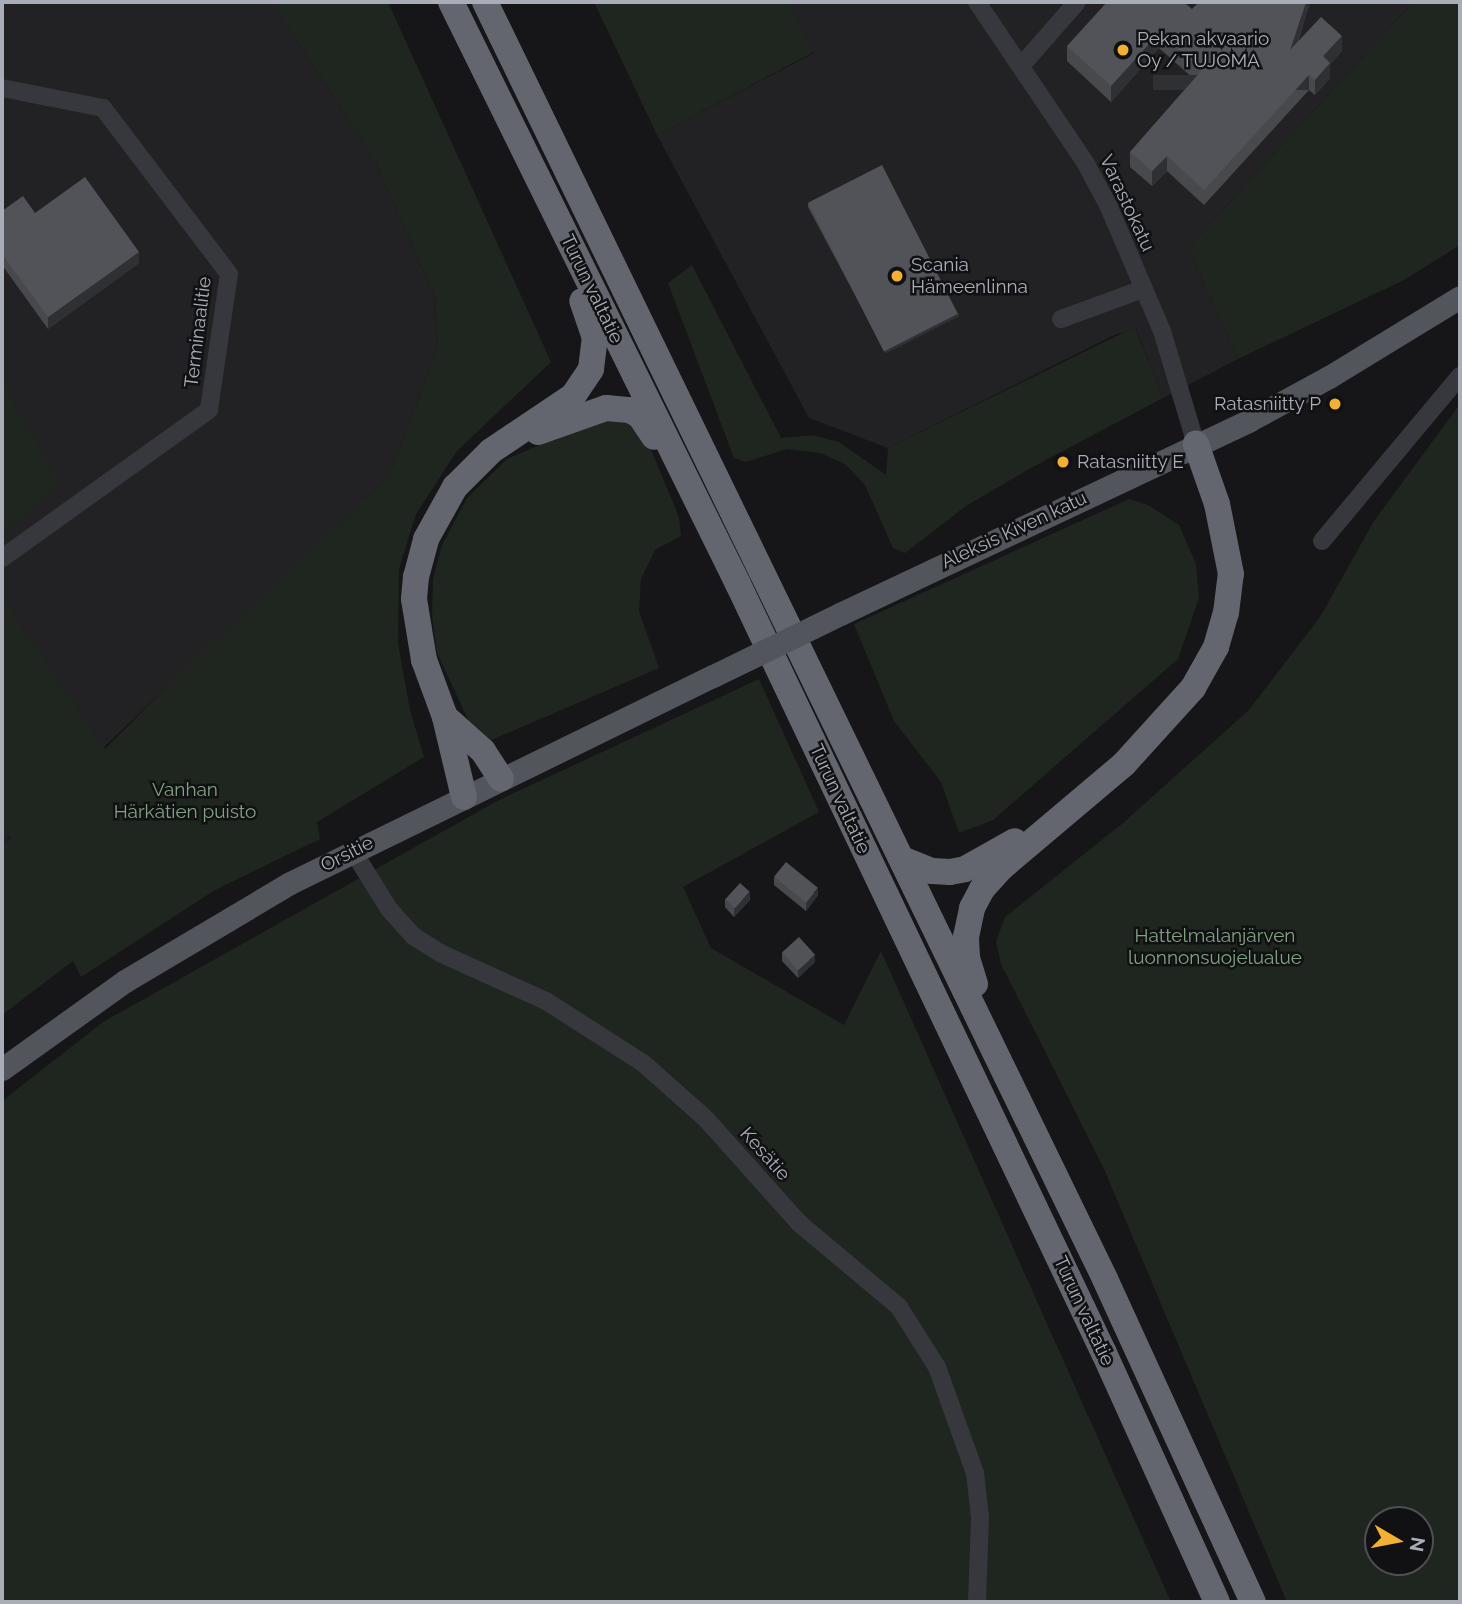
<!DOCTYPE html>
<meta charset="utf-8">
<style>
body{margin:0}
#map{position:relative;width:1462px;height:1604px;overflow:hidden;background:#161618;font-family:Raleway,sans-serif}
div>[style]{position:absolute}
.built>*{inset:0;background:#222225}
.green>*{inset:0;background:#1e261f}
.minor>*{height:18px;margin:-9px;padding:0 9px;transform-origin:9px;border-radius:9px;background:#37383d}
.major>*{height:23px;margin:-11.5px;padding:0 11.5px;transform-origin:11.5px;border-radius:11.5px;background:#53555c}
.highway>*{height:26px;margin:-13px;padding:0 13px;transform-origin:13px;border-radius:13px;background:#63666e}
.major-bridge>*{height:23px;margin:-11.5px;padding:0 11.5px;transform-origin:11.5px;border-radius:11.5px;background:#53555c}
.wall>*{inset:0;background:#47494d}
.shaded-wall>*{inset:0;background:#2f3033;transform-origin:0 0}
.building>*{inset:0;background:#525359;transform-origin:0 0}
.dots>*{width:19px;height:19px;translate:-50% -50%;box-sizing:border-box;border:4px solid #111113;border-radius:50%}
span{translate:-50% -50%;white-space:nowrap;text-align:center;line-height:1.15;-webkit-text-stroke:5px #111113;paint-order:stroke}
.poi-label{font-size:19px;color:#a8adb8}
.left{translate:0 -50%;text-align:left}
.right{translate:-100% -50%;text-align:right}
.street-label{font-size:19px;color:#a8adb8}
.park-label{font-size:19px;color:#7fa381}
.frame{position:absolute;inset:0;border:4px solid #a8adb8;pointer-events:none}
.north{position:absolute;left:1364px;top:1506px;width:70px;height:70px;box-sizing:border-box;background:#111113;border:2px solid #4d4f55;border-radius:50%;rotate:100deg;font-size:19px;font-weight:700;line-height:28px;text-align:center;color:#a8adb8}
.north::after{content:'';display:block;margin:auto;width:24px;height:32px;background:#f2b134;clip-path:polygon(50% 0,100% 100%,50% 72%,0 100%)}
</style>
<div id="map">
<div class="built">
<i style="clip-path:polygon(2px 2px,272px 2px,375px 161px,435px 297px,438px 347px,389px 476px,2px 844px)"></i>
<i style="clip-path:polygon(786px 2px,1413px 2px,1188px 248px,1238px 359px,1163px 398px,1136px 328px,1112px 336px,888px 448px,809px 418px,657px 135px,814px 53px)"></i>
</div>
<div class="green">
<i style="clip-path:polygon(272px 2px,388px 2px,551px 362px,457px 451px,416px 514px,399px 569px,398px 643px,410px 710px,424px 757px,317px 822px,320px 839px,215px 890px,81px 977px,73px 961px,2px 1015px,2px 844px,11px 837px,2px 824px,2px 593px,13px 615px,105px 749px,201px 653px,389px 476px,438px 347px,435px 297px,375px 161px)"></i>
<i style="clip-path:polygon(594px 2px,786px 2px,814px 52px,657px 135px)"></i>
<i style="clip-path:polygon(1413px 2px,1460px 2px,1460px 245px,1404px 280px,1238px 359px,1188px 248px)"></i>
<i style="clip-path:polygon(692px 265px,781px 438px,812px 435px,839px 442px,886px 475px,888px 448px,1135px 327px,1163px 398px,1029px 469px,966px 506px,905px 553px,893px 548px,865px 485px,845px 464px,820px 453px,787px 449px,746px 462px,734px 458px,668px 283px)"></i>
<i style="clip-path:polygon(2px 383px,61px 485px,2px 532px)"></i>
<i style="clip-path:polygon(evenodd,1460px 404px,1460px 1602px,1287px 1602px,1104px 1169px,1001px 964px,996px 942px,1005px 917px,1123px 823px,1249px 710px,1320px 617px,1374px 521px,1460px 404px,1378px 1520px,1420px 1520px,1420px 1562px,1378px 1562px,1378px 1520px)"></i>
<i style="clip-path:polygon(602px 418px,626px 423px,637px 430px,652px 452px,679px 517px,681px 536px,655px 550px,641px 579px,639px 611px,659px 668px,487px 742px,475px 734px,437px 653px,432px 616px,433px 579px,442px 545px,467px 498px,507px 459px)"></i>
<i style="clip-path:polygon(1129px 499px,1148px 505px,1179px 525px,1196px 564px,1199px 598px,1178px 659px,993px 820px,959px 833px,941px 782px,894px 721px,854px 624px)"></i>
<i style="clip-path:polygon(759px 679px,819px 812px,683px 887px,711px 948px,844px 1025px,881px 951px,1171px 1602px,2px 1602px,2px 1101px,103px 1022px,499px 800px)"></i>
</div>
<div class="minor">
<i style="left:977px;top:2px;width:193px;rotate:56deg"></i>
<i style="left:1085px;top:162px;width:49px;rotate:61.9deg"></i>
<i style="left:1108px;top:205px;width:137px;rotate:66.8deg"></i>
<i style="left:1162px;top:331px;width:118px;rotate:73.3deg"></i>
<i style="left:1021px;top:66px;width:85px;rotate:-48.8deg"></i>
<i style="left:2px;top:88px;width:103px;rotate:11.2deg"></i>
<i style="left:103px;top:108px;width:208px;rotate:52.8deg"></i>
<i style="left:229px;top:274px;width:137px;rotate:98.4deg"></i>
<i style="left:209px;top:410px;width:254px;rotate:144.4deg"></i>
<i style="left:1061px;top:319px;width:87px;rotate:-20.1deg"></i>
<i style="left:1322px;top:541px;width:215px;rotate:-50.1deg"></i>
<i style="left:353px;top:851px;width:68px;rotate:58.2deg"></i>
<i style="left:389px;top:909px;width:36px;rotate:48deg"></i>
<i style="left:413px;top:936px;width:32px;rotate:32deg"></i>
<i style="left:440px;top:953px;width:116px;rotate:24.4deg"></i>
<i style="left:546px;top:1001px;width:115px;rotate:32.6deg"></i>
<i style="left:643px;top:1063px;width:84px;rotate:41.6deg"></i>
<i style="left:706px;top:1119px;width:140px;rotate:48.2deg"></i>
<i style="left:799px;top:1223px;width:131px;rotate:40deg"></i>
<i style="left:899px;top:1307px;width:71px;rotate:57.7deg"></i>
<i style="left:937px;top:1367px;width:113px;rotate:70.3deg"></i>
<i style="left:975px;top:1473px;width:44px;rotate:83.5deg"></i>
<i style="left:980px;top:1517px;width:85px;rotate:92deg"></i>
</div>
<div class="major">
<i style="left:840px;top:614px;width:454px;rotate:-25.3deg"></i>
<i style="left:1250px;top:420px;width:90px;rotate:-28.6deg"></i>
<i style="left:1329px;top:377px;width:153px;rotate:-31.4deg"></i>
<i style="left:2px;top:1069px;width:151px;rotate:-35.6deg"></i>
<i style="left:125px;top:981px;width:192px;rotate:-30.7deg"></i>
<i style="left:290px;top:883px;width:471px;rotate:-26.1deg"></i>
</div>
<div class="highway">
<i style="left:451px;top:2px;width:649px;rotate:63.75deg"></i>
<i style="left:738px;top:584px;width:852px;rotate:64.55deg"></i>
<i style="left:1104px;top:1353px;width:273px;rotate:65.6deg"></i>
<i style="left:485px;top:2px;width:1420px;rotate:64.1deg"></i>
<i style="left:1105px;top:1279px;width:355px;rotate:65.4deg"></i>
<i style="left:538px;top:432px;width:72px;rotate:-19.4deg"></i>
<i style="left:606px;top:408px;width:24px;rotate:5deg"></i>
<i style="left:630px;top:410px;width:12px;rotate:31deg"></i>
<i style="left:640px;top:416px;width:25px;rotate:56deg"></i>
<i style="left:445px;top:717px;width:51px;rotate:41.8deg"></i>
<i style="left:483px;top:751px;width:33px;rotate:57deg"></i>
<i style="left:464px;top:797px;width:82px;rotate:-103.4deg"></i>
<i style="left:445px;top:717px;width:61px;rotate:-110.2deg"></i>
<i style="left:424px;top:660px;width:62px;rotate:-99.3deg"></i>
<i style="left:414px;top:599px;width:22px;rotate:-85deg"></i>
<i style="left:416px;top:577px;width:39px;rotate:-75deg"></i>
<i style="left:426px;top:539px;width:60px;rotate:-60.9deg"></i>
<i style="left:455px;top:487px;width:51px;rotate:-45deg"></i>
<i style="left:491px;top:451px;width:99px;rotate:-33.9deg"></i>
<i style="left:573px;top:396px;width:32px;rotate:-56deg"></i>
<i style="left:591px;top:369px;width:31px;rotate:-83deg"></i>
<i style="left:595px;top:338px;width:39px;rotate:-109deg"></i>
<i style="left:902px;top:859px;width:32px;rotate:22deg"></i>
<i style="left:932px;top:871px;width:18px;rotate:3deg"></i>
<i style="left:950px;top:872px;width:15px;rotate:-11deg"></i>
<i style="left:965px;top:869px;width:57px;rotate:-29.2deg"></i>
<i style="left:975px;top:984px;width:28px;rotate:-107deg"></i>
<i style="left:967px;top:957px;width:20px;rotate:-93deg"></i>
<i style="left:966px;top:937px;width:30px;rotate:-78deg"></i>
<i style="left:972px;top:908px;width:21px;rotate:-62deg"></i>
<i style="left:982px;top:889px;width:28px;rotate:-48deg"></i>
<i style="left:1001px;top:868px;width:161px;rotate:-40.2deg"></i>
<i style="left:1124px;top:764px;width:103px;rotate:-47.8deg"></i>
<i style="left:1193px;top:688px;width:47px;rotate:-60.7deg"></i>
<i style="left:1216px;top:647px;width:35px;rotate:-74deg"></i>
<i style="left:1226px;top:613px;width:39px;rotate:-83deg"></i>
<i style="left:1231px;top:574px;width:71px;rotate:-101.3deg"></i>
<i style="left:1217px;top:504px;width:64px;rotate:-109.3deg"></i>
</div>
<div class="major-bridge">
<i style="left:713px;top:676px;width:141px;rotate:-26deg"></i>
</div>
<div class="wall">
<i style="clip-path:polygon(1310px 2px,1298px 42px,1342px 51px,1330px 64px,1330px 78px,1315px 95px,1309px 90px,1204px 205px,1167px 171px,1152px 186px,1130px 167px,1130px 152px,1194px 79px,1159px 48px,1111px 102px,1067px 61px,1067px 46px,1192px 9px)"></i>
<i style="clip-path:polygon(808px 203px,959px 316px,886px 353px,808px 207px)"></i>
<i style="clip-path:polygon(2px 211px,35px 213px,139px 263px,48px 329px,2px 265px)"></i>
<i style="clip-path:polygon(774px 877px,818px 895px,806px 911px,774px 885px)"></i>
<i style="clip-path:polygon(725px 899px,750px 900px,734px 917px,725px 907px)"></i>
<i style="clip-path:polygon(782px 953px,815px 962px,798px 978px,782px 961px)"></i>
</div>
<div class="shaded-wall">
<i style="clip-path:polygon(1306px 2px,1310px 2px,1290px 66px,1290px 50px)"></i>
<i style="clip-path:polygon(1159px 33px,1159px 48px,1111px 102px,1111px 86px)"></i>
<i style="clip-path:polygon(1342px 36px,1342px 51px,1330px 64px,1330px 78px,1315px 95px,1315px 80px,1323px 56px)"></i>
<i style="left:1309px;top:75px;width:15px;height:156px;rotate:90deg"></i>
<i style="clip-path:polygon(1167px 156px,1167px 171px,1152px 186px,1152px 171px)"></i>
<i style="clip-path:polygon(139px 252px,139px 263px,48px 329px,48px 317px)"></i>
<i style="clip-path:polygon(959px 313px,959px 316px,886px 353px,886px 349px)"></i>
<i style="clip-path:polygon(818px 888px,818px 895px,806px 911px,806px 903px)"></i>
<i style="clip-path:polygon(750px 892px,750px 900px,734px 917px,734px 909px)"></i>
<i style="clip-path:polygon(815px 955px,815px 962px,798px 978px,798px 970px)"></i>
</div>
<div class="building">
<i style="clip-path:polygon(1107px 2px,1184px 2px,1192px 9px,1199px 2px,1306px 2px,1290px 50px,1321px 17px,1342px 36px,1323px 56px,1330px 63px,1315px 80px,1309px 75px,1204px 190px,1167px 156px,1152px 171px,1130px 152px,1202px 70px,1159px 33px,1111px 86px,1067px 46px)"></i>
<i style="left:882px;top:165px;width:167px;height:83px;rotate:63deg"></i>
<i style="clip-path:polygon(85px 177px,139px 252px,48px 317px,2px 254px,2px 211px,23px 196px,35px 213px)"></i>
<i style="left:786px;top:862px;width:41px;height:19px;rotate:39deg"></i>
<i style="left:740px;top:883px;width:13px;height:22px;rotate:42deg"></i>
<i style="left:799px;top:937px;width:24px;height:23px;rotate:48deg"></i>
</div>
<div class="dots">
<i style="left:1123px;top:50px;background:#f2b134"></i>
<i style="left:897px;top:276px;background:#f2b134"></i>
<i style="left:1335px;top:404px;background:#f2b134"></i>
<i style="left:1063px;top:462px;background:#f2b134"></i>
</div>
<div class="poi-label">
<span class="left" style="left:1137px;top:50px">Pekan akvaario<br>Oy / TUJOMA</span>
<span class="left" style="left:911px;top:276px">Scania<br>Hämeenlinna</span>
<span class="right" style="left:1321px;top:404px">Ratasniitty P</span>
<span class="left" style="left:1077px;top:462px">Ratasniitty E</span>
</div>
<div class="street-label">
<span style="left:1127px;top:203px;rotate:65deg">Varastokatu</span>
<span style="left:592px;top:289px;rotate:64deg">Turun valtatie</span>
<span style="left:198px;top:332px;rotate:-83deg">Terminaalitie</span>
<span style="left:1014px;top:530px;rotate:-25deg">Aleksis Kiven katu</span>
<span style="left:840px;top:799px;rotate:65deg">Turun valtatie</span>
<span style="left:347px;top:854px;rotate:-27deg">Orsitie</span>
<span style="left:765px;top:1154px;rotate:48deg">Kesätie</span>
<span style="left:1084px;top:1311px;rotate:65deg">Turun valtatie</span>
</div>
<div class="park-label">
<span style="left:185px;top:801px">Vanhan<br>Härkätien puisto</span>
<span style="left:1215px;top:947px">Hattelmalanjärven<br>luonnonsuojelualue</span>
</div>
<div class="frame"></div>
<div class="north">N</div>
</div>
